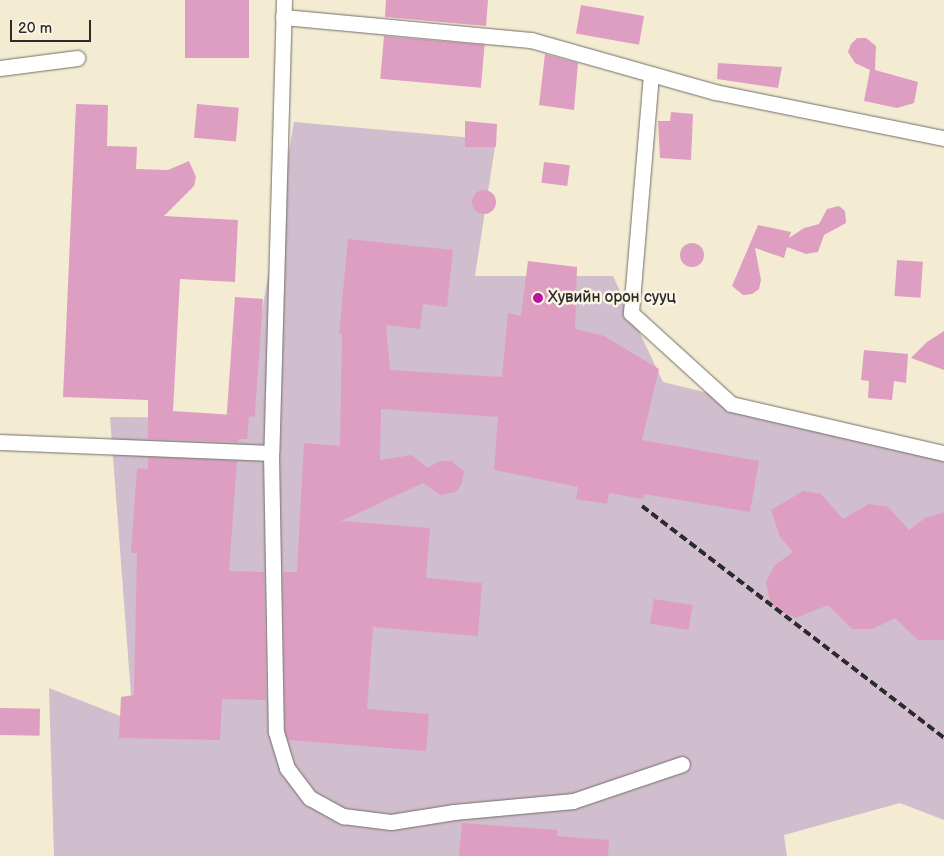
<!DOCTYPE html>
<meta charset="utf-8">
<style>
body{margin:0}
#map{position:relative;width:944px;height:856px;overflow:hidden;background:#f4ebd3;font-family:"Balsamiq Sans",sans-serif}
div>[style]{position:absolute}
.industrial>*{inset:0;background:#d0bdcd}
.building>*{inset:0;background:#de9ec2;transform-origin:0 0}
.round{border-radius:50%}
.roads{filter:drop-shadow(0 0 1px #716e66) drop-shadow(0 0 1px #716e66)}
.service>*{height:15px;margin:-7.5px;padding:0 7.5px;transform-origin:7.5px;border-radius:7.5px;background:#fff}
.rail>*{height:4px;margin-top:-2px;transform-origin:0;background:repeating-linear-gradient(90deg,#2b2b2b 0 8px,transparent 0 12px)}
.dots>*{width:14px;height:14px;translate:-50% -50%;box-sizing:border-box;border:2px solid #fcf5e5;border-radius:50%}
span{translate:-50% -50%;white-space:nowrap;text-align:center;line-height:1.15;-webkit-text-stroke:5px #fcf5e5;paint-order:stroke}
.poi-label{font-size:16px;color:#2b2b2b}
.left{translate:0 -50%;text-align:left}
.scale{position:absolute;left:10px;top:20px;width:81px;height:22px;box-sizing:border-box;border:2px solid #2b2b2b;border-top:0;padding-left:6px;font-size:15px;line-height:18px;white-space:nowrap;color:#2b2b2b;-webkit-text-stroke:4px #fcf5e5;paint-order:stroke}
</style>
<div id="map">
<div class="industrial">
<i style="clip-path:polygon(294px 122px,496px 140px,475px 276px,613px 276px,663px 382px,944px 450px,944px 820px,900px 803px,784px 835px,787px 856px,54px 856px,49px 688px,133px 721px,110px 417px,244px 418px)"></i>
</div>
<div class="building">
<i style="left:185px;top:0;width:64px;height:58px"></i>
<i style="clip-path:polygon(386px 0,488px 0,486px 26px,385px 17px)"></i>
<i style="left:581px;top:5px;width:64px;height:29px;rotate:10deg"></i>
<i style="left:384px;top:36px;width:101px;height:43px;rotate:5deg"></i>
<i style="clip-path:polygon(857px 38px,866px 38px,876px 46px,875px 70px,918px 82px,914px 103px,897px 108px,864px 101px,870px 70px,855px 63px,848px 52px,851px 44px)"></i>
<i style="clip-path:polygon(545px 54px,578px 63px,574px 110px,539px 105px)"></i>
<i style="clip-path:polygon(718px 63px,782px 67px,778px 88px,717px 79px)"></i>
<i style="clip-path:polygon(76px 104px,108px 105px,107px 146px,137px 147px,136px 169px,168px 170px,189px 161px,196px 177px,194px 186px,164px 216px,238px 220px,235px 282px,180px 279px,173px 411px,249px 416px,247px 439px,239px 439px,238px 442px,148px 439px,148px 400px,63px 397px)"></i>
<i style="left:197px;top:104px;width:42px;height:34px;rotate:5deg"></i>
<i style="clip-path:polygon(671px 112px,693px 114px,691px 160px,660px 158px,658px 121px,670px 121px)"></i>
<i style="clip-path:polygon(465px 121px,497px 124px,496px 147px,465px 147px)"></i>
<i style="left:544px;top:162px;width:26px;height:21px;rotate:7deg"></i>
<i class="round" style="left:472px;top:190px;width:24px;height:24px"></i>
<i style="clip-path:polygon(839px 206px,845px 211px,846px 223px,824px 235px,818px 252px,806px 254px,787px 247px,784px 258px,755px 248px,761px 280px,759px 289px,752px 294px,743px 295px,732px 286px,758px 225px,791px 232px,789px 238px,804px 228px,819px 224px,827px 209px)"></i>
<i style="clip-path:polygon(348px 239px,453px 250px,447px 307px,423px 304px,420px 329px,386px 325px,390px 370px,502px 377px,508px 313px,521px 316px,528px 261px,577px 267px,575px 329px,604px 336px,659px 369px,642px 440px,759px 461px,750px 512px,644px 494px,643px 499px,609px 493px,607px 504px,576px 499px,578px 487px,494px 470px,498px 417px,381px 409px,380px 460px,412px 455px,427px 468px,440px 461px,451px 461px,464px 471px,462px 483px,456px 492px,441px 495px,423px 483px,341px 521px,430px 528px,426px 578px,482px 583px,478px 636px,373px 627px,367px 709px,429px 714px,426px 751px,288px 740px,285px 731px,283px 572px,297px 572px,304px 443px,340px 446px,342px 334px,339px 334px)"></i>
<i class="round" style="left:680px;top:243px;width:24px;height:24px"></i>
<i style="left:897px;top:260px;width:26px;height:36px;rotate:4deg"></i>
<i style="left:235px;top:297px;width:28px;height:118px;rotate:4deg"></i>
<i style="clip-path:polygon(944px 331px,944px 370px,911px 358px,927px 342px)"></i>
<i style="clip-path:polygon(864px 350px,908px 354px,906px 383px,894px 381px,892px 400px,868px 398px,869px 381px,861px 380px)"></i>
<i style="clip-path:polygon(148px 457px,237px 461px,229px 571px,264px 572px,266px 700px,222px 699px,220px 740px,119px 738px,121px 697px,134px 695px,137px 553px,131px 553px,137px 468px,148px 469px)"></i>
<i style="clip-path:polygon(803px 491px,821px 494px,843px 519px,869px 504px,888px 507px,909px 530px,925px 518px,944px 512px,944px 640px,918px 640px,895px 618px,873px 629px,852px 629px,828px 605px,796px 618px,777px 610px,770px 602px,766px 582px,775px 565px,793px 552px,780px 537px,771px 510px)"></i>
<i style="left:654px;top:599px;width:39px;height:25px;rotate:9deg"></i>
<i style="left:0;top:708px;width:40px;height:27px;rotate:1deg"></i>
<i style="clip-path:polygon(462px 823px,557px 830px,557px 836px,609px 840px,608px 856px,459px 856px)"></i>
</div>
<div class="roads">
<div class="service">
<i style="left:284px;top:0;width:453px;rotate:91.6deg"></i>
<i style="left:271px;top:453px;width:279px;rotate:89deg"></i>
<i style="left:276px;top:732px;width:38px;rotate:73deg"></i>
<i style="left:287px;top:768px;width:38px;rotate:53deg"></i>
<i style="left:310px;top:798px;width:38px;rotate:29deg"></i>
<i style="left:343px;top:816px;width:48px;rotate:7.1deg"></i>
<i style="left:391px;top:822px;width:64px;rotate:-9deg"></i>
<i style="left:454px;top:812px;width:120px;rotate:-5.3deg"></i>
<i style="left:573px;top:801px;width:115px;rotate:-18.7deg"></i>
<i style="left:283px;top:17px;width:249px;rotate:5.3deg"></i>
<i style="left:531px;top:40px;width:191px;rotate:15.8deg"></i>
<i style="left:715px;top:92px;width:234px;rotate:11.4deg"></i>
<i style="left:0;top:68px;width:78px;rotate:-7.4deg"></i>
<i style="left:651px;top:74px;width:240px;rotate:94.8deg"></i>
<i style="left:631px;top:313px;width:135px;rotate:42.3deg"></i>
<i style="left:731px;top:404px;width:219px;rotate:13deg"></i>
<i style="left:0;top:442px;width:271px;rotate:2.3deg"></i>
</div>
</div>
<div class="rail">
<i style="left:642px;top:506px;width:381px;rotate:37.5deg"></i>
</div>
<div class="dots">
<i style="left:538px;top:298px;background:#b5179e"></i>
</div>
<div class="poi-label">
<span class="left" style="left:548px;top:298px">Хувийн орон сууц</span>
</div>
<div class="scale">20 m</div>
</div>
